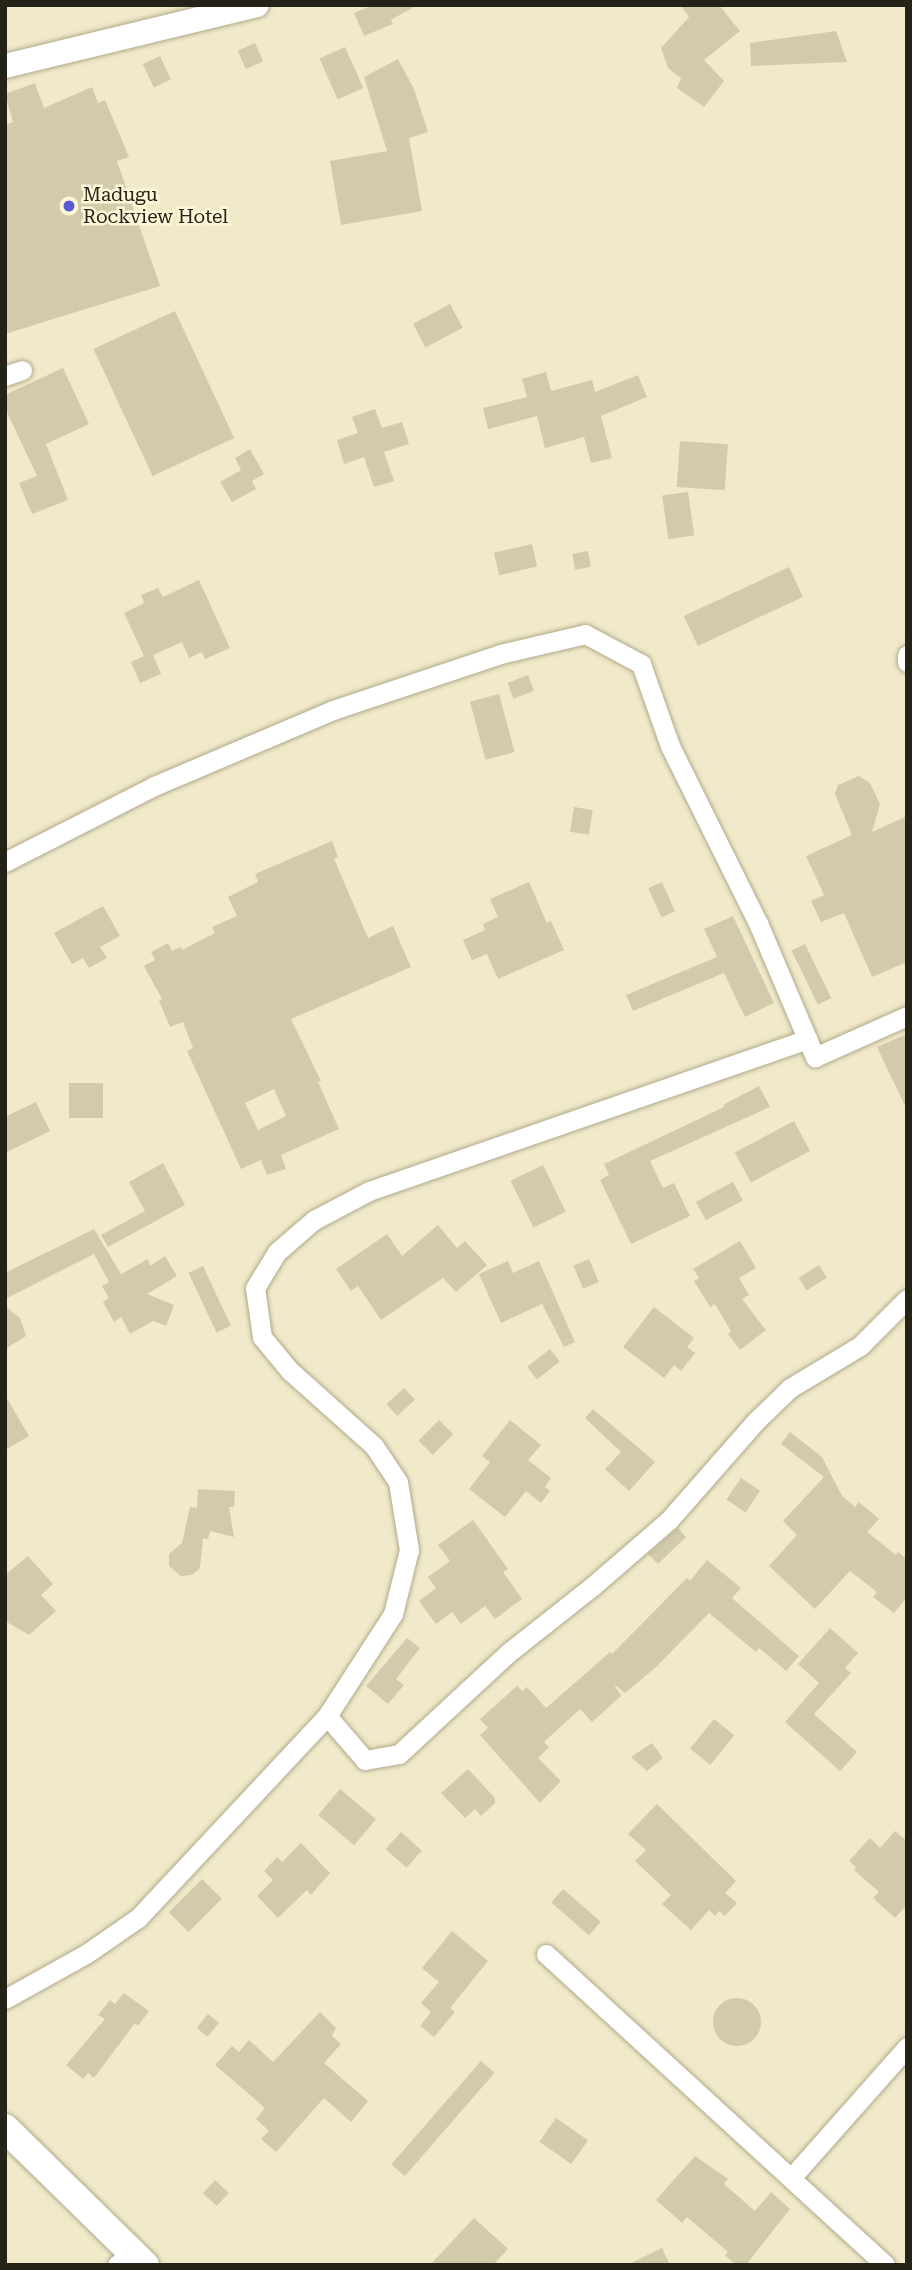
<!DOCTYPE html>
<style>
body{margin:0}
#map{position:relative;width:912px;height:2270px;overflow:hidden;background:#f1eaca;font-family:"Roboto Serif",serif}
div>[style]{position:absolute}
.building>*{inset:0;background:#d1cbab;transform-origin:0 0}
.round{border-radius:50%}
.roads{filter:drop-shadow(0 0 2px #b0a98b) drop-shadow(0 0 2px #b0a98b)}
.minor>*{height:19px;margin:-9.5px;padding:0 9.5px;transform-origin:9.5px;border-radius:9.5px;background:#fff}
.tertiary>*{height:24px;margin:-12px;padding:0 12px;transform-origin:12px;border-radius:12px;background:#fff}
.secondary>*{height:28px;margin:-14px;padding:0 14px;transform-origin:14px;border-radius:14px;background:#fff}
.dots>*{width:19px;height:19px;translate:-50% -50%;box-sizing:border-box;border:4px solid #fef7d7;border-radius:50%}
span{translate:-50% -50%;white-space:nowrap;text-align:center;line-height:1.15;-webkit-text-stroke:5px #fef7d7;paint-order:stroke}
.poi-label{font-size:19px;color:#252317}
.left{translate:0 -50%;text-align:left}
.frame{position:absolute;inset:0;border:7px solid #252317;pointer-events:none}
</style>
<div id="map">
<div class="building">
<i style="clip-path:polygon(373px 5px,417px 5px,391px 20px,393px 24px,364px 36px,354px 13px)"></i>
<i style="clip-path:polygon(680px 5px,719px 5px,740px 31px,704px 60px,724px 81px,704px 107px,677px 88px,681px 78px,668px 68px,661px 48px,689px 17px)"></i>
<i style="clip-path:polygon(836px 31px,847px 62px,751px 66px,750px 43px)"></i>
<i style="left:255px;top:43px;width:20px;height:19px;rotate:66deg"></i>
<i style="left:345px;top:47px;width:45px;height:28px;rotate:66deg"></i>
<i style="left:160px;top:56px;width:26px;height:19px;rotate:65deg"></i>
<i style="clip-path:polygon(398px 59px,414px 89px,428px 132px,409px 138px,422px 211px,341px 225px,330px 161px,387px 151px,364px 77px)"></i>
<i style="clip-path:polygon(35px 83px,44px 108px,92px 87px,98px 103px,105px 100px,129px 157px,117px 161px,160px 286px,5px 334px,5px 125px,13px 122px,5px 94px)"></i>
<i style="left:450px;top:304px;width:27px;height:42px;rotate:62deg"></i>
<i style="left:175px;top:311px;width:140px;height:90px;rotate:65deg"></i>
<i style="clip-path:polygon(63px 368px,89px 424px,46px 444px,68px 500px,32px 514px,19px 483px,37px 476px,5px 408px,5px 395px)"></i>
<i style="clip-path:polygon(546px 372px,551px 391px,592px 380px,595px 392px,638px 375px,647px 397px,601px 416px,612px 458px,591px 463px,584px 437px,545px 448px,537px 416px,488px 429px,483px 408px,527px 397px,522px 379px)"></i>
<i style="clip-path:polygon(375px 409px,382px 428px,402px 422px,409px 444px,384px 452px,394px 481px,374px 487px,364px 457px,344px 464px,337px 440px,358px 433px,352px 417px)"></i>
<i style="left:680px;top:441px;width:48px;height:46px;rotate:4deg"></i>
<i style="clip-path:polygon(250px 449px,264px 474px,252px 481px,256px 489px,232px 502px,220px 482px,241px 470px,235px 458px)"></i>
<i style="left:688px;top:492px;width:44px;height:26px;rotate:82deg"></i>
<i style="left:532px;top:544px;width:23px;height:39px;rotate:77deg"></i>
<i style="left:588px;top:551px;width:16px;height:16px;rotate:79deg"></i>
<i style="left:789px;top:567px;width:33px;height:116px;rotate:65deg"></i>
<i style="clip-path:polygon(199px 580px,230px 648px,205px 659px,202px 652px,189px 658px,182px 642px,153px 655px,161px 674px,140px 683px,131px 662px,144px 656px,124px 613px,144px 603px,141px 595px,158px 588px,163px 597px)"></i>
<i style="left:528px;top:675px;width:17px;height:22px;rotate:69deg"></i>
<i style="left:499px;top:694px;width:60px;height:30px;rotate:75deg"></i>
<i style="clip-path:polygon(859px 776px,870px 783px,880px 804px,872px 832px,907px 816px,907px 962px,872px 977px,844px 913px,821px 922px,811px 901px,824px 895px,806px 856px,852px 835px,835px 794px,838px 785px)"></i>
<i style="left:574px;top:807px;width:19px;height:25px;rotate:9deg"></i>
<i style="clip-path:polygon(evenodd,332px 841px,338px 857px,334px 859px,368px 938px,393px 926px,411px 967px,291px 1019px,321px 1081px,318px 1082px,339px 1129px,281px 1155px,286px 1169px,267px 1175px,261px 1160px,241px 1169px,187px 1051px,193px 1048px,183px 1022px,170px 1027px,159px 1001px,162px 999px,144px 966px,155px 960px,151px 952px,168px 943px,172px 951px,181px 947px,182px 950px,215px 933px,212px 927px,237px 916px,228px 897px,258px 882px,255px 874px,332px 841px,274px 1089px,286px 1116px,258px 1130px,245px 1103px,274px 1089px)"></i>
<i style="clip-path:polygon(529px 882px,547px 923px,551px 921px,564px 950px,498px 979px,487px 954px,472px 960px,463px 940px,485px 930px,483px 924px,498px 917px,490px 899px)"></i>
<i style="left:662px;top:882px;width:32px;height:15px;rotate:66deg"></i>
<i style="clip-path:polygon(103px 906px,120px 936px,100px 947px,107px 958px,89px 968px,83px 958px,72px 964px,54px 933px)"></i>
<i style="clip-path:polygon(733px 916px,774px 1003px,745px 1017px,724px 973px,633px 1011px,626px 995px,717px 957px,704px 929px)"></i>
<i style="left:805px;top:944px;width:60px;height:15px;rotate:64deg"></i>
<i style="clip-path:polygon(907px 1034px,907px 1110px,877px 1047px)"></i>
<i style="left:103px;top:1083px;width:35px;height:34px;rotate:90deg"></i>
<i style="clip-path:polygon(759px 1086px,770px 1107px,650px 1161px,663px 1188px,674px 1183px,690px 1216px,631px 1244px,600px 1180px,609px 1175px,604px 1164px,724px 1107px,723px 1105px)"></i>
<i style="clip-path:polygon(36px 1102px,50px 1131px,5px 1153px,5px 1117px)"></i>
<i style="left:794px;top:1121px;width:34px;height:67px;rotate:62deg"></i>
<i style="clip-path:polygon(163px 1163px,185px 1205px,108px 1247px,101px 1235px,145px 1211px,129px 1182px)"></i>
<i style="left:543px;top:1165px;width:52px;height:36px;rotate:64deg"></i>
<i style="left:733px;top:1182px;width:21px;height:42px;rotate:62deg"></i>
<i style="clip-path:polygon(438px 1225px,457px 1248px,465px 1241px,487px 1265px,456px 1292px,443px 1278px,381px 1320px,358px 1286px,351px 1291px,336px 1269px,387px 1234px,402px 1256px)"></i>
<i style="clip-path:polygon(94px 1229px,121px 1274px,148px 1259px,150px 1266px,165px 1256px,177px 1276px,147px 1294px,174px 1305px,166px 1326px,153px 1321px,130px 1334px,121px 1317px,114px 1322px,103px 1302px,109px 1298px,102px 1286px,109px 1282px,94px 1254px,5px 1299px,5px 1273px)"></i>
<i style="clip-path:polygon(740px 1241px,756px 1268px,739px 1278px,749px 1295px,742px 1299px,766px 1330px,740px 1350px,728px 1334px,731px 1331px,715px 1304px,710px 1307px,694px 1281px,699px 1278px,693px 1269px)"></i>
<i style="left:589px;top:1259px;width:25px;height:17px;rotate:67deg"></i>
<i style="clip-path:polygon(508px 1261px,513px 1273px,539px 1261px,575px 1342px,564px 1347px,542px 1304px,501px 1323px,479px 1274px)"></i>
<i style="left:819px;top:1265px;width:15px;height:24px;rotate:58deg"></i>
<i style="left:203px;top:1266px;width:66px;height:16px;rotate:65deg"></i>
<i style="clip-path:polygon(5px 1306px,20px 1318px,26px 1336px,5px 1349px)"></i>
<i style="clip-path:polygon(654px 1307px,694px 1338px,687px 1347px,695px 1353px,681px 1371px,674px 1365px,664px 1378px,623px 1347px)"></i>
<i style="left:550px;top:1349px;width:16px;height:29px;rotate:52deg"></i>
<i style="left:404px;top:1388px;width:16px;height:24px;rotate:47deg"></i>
<i style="clip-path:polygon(5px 1395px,29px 1436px,5px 1450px)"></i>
<i style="clip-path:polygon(593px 1409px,655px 1462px,629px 1491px,605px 1469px,621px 1452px,585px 1418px)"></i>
<i style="left:439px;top:1420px;width:20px;height:29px;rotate:45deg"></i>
<i style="clip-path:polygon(510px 1420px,541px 1445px,528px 1460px,551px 1478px,545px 1487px,550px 1491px,541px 1503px,526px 1491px,505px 1517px,469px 1489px,490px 1462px,482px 1456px)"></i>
<i style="clip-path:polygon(790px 1432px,822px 1457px,842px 1496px,855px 1507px,859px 1502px,879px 1519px,867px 1532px,896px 1555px,898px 1552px,907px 1559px,907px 1597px,894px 1613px,873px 1597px,877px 1592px,850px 1571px,815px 1609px,769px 1566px,797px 1535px,783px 1521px,824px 1477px,781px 1444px)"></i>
<i style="left:741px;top:1478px;width:23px;height:26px;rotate:34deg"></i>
<i style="clip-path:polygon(198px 1489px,235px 1491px,234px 1507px,229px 1507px,234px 1537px,210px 1531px,208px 1539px,203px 1538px,200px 1568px,192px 1575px,181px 1576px,169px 1566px,169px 1554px,182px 1543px,190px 1507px,197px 1508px)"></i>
<i style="clip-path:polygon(473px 1520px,508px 1569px,503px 1572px,522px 1599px,495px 1619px,485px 1606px,461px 1624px,452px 1612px,436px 1624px,419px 1601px,436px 1588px,428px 1577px,450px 1561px,438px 1545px)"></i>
<i style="clip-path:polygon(678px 1528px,686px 1537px,658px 1564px,648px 1554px)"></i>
<i style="clip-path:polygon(28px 1556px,53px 1584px,41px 1595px,56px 1611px,29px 1635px,5px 1621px,5px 1575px)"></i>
<i style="clip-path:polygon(707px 1560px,741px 1588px,732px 1598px,799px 1656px,786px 1671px,759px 1648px,756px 1652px,709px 1613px,656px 1667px,625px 1693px,614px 1684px,621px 1696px,592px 1722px,580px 1709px,544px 1742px,549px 1747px,538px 1758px,561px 1781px,540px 1803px,480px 1735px,488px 1728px,480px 1719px,517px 1686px,522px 1691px,527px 1687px,546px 1708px,610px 1652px,612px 1654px,687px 1578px,690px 1581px)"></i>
<i style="clip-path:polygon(830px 1628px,858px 1653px,845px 1668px,851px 1673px,814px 1714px,857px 1752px,840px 1771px,785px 1722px,819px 1683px,798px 1664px)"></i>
<i style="clip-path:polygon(407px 1638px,420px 1648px,396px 1679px,404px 1685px,388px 1704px,366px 1686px)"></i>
<i style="left:714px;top:1719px;width:26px;height:38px;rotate:39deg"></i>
<i style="clip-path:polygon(652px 1743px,663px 1758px,647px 1771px,631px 1757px)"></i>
<i style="clip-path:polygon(468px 1769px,495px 1798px,495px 1803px,481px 1816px,475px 1809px,465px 1818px,441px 1793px)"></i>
<i style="left:340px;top:1789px;width:47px;height:34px;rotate:40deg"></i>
<i style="clip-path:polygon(657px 1804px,736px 1881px,725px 1893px,737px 1903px,725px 1916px,719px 1911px,715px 1916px,709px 1910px,691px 1930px,662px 1904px,671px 1895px,635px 1861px,646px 1850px,628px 1834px)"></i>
<i style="clip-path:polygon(895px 1831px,907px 1841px,907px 1905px,895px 1918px,873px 1898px,879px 1892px,854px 1870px,856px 1867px,849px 1861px,870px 1838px,880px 1848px)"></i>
<i style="left:401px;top:1832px;width:28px;height:23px;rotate:42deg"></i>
<i style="clip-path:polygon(301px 1843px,330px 1873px,311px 1895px,307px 1890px,278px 1918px,257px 1896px,273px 1880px,264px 1871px,277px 1857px,282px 1862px)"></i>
<i style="left:202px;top:1879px;width:28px;height:47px;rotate:45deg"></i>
<i style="left:563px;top:1889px;width:50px;height:18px;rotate:41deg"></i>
<i style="clip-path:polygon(452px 1931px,488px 1961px,450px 2008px,455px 2012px,434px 2037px,420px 2026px,431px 2012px,421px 2003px,439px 1982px,422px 1968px)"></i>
<i style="clip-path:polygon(124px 1993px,149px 2011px,138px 2026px,135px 2023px,94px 2078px,88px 2073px,83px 2079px,66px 2065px,105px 2019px,98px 2015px,110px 2000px,115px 2004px)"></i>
<i class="round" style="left:713px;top:1998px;width:48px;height:48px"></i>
<i style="clip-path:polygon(320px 2012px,336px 2028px,332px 2036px,341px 2044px,324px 2063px,368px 2101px,351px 2122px,324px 2098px,276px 2152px,261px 2139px,269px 2131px,256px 2119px,265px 2108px,215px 2065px,232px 2046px,239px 2052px,249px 2040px,273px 2062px)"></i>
<i style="left:208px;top:2014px;width:14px;height:18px;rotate:39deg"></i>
<i style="left:481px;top:2061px;width:18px;height:137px;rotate:41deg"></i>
<i style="left:556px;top:2118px;width:39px;height:29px;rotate:35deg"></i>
<i style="clip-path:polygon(695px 2156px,728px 2179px,724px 2184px,755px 2211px,771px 2192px,790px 2209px,746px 2265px,736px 2265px,725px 2255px,728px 2252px,687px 2217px,682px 2223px,656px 2200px)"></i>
<i style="left:215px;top:2180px;width:19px;height:18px;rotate:43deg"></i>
<i style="clip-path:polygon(474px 2218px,508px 2249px,493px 2265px,430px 2265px)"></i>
<i style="clip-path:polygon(662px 2248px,670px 2265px,627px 2265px)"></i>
</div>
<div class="roads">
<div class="minor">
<i style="left:5px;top:376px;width:18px;rotate:-19deg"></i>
<i style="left:907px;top:655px;width:7px;rotate:90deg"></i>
<i style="left:5px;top:862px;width:167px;rotate:-27deg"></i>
<i style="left:154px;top:786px;width:194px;rotate:-23deg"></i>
<i style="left:333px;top:710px;width:176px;rotate:-18.5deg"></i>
<i style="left:500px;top:654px;width:87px;rotate:-13.2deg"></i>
<i style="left:585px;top:634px;width:64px;rotate:28.2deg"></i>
<i style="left:641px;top:664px;width:87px;rotate:70.5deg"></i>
<i style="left:670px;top:746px;width:198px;rotate:63.6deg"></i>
<i style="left:758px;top:923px;width:146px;rotate:67deg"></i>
<i style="left:815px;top:1057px;width:101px;rotate:-24deg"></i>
<i style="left:327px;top:1716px;width:58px;rotate:49.2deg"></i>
<i style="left:365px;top:1760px;width:35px;rotate:-10deg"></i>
<i style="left:399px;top:1754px;width:149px;rotate:-42.8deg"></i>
<i style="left:508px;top:1653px;width:110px;rotate:-38.3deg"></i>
<i style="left:594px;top:1585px;width:99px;rotate:-40.9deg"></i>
<i style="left:669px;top:1520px;width:133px;rotate:-48.7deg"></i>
<i style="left:757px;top:1420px;width:46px;rotate:-44.1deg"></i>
<i style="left:790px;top:1388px;width:82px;rotate:-31deg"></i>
<i style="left:860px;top:1346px;width:66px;rotate:-45deg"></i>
<i style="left:546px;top:1954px;width:460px;rotate:42.5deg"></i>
<i style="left:5px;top:1999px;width:93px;rotate:-29.1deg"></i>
<i style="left:86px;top:1954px;width:63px;rotate:-34.7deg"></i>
<i style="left:138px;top:1918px;width:277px;rotate:-46.9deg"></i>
<i style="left:327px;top:1716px;width:121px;rotate:-57.1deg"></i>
<i style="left:393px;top:1614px;width:66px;rotate:-76deg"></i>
<i style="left:409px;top:1550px;width:69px;rotate:-99.2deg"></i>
<i style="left:398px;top:1482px;width:43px;rotate:-123.7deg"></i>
<i style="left:374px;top:1446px;width:113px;rotate:-138.2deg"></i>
<i style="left:290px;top:1371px;width:44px;rotate:-129.5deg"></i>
<i style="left:262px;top:1337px;width:49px;rotate:-98.1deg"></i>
<i style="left:255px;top:1288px;width:42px;rotate:-58.6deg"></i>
<i style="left:277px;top:1252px;width:49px;rotate:-40.9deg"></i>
<i style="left:314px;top:1220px;width:62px;rotate:-27.8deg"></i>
<i style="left:369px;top:1191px;width:464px;rotate:-19.1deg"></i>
<i style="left:791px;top:2178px;width:175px;rotate:-48.5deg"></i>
<i style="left:117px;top:2265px;width:20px;rotate:-41deg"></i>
</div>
<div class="tertiary">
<i style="left:5px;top:66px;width:259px;rotate:-13.6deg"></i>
</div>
<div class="secondary">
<i style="left:5px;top:2128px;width:196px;rotate:44.4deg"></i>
</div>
</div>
<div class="dots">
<i style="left:69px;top:206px;background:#595bd3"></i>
</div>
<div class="poi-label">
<span class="left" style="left:83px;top:206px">Madugu<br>Rockview Hotel</span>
</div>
<div class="frame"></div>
</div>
